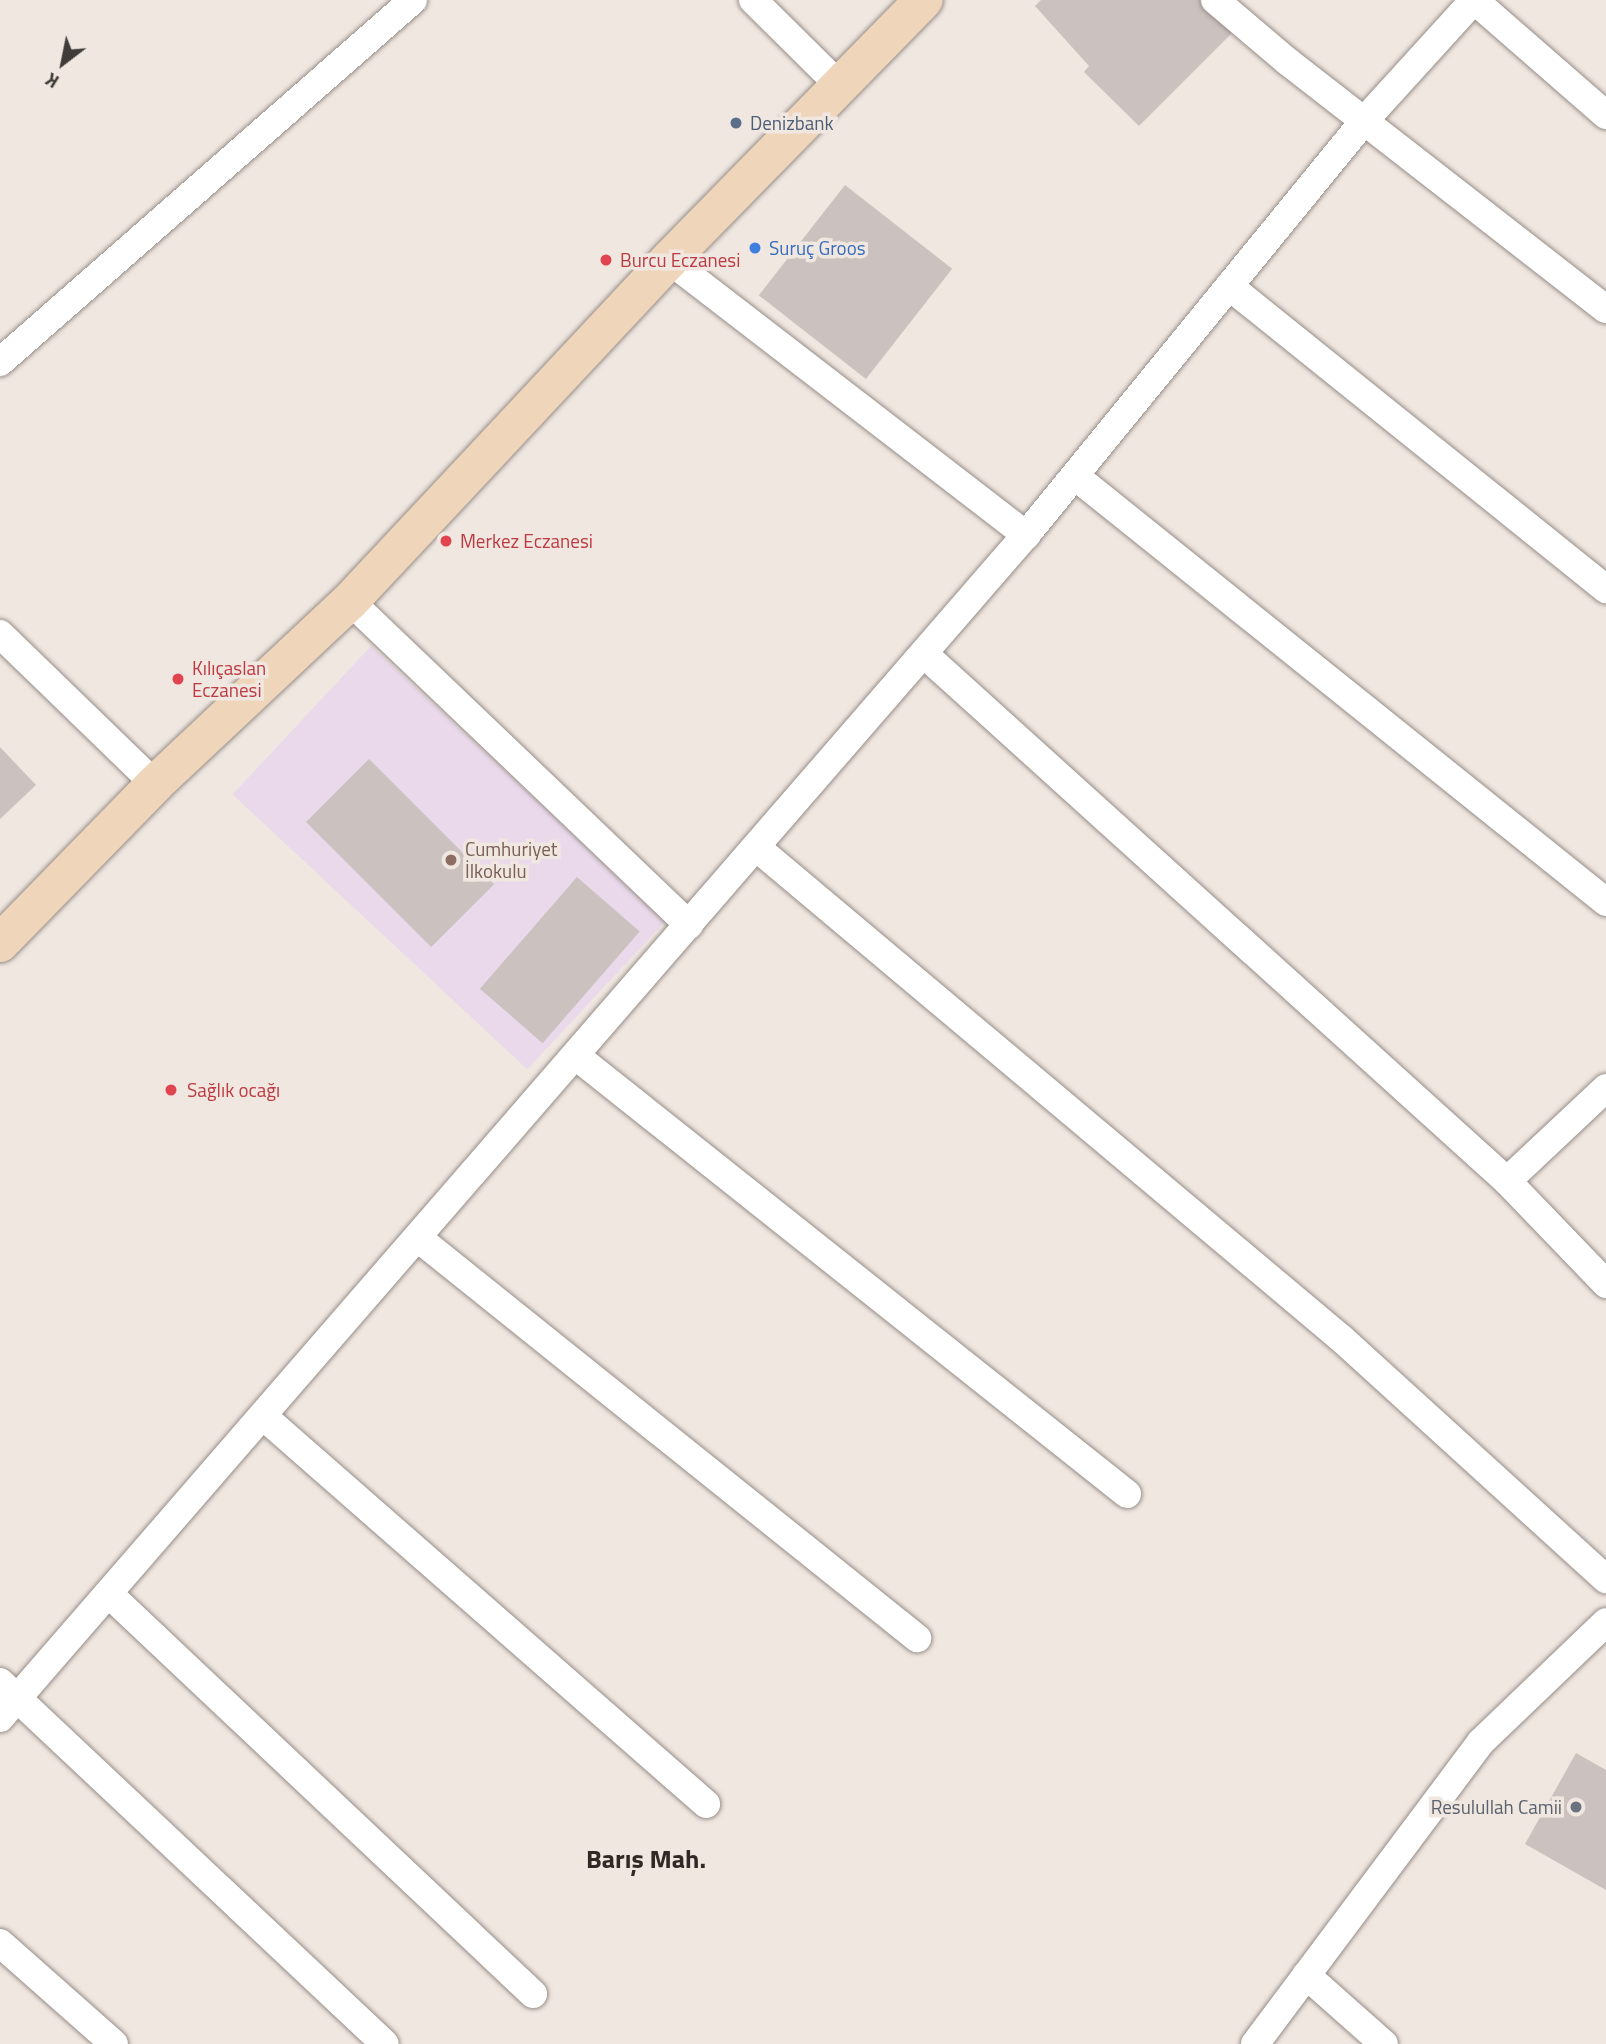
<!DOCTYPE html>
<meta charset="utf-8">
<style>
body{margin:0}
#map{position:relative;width:1606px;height:2044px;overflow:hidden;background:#f0e7e1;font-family:"Titillium Web",sans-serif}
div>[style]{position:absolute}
.education>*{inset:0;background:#e9d9eb;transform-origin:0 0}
.building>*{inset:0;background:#cbc1be;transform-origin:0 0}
.roads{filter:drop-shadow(0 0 2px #968d88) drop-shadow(0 0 2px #968d88)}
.minor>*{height:28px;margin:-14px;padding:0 14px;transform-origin:14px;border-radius:14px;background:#fff}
.secondary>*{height:38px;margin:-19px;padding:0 19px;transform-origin:19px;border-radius:19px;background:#efd6ba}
.dots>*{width:19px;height:19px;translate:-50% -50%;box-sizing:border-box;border:4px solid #f0e7e1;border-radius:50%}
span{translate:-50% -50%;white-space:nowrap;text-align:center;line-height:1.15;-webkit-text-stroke:7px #f0e7e1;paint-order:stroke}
.service-label{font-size:19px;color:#4e5e75}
.left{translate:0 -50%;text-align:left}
.shop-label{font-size:19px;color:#366cbe}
.health-label{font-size:19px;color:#be3a42}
.education-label{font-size:19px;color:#785e54}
.worship-label{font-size:19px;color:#5b616d}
.right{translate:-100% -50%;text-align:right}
.district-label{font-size:26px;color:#302925;font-weight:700}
.north{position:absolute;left:28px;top:28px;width:70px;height:70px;-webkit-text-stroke:5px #f0e7e1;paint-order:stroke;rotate:212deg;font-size:19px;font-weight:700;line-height:28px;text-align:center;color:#3f3c39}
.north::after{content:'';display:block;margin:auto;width:24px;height:32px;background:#3f3c39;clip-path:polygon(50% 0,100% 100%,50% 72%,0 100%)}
</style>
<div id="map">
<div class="education">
<i style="left:371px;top:646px;width:403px;height:203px;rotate:43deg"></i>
</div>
<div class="building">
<i style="clip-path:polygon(1041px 0,1200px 0,1236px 29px,1139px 126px,1084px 72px,1089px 66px,1035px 6px)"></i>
<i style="left:845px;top:185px;width:136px;height:140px;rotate:38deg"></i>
<i style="clip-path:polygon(0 747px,36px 785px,0 819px)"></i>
<i style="left:369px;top:759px;width:177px;height:89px;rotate:45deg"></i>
<i style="left:577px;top:877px;width:83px;height:148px;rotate:41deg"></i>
<i style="clip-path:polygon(1576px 1753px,1606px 1770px,1606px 1890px,1525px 1844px)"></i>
</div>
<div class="roads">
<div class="minor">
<i style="left:753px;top:0;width:122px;rotate:44.7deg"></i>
<i style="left:1215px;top:0;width:94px;rotate:40.3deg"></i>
<i style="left:1287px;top:61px;width:404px;rotate:37.9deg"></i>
<i style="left:669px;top:260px;width:451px;rotate:37.6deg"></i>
<i style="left:1229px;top:286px;width:484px;rotate:38.8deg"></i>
<i style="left:0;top:362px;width:549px;rotate:-41.23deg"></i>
<i style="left:1075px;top:476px;width:681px;rotate:38.74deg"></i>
<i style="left:350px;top:601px;width:469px;rotate:43.7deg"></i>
<i style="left:0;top:634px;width:216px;rotate:44.1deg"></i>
<i style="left:924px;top:654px;width:786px;rotate:42.11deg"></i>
<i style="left:1507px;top:1181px;width:143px;rotate:46.1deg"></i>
<i style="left:756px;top:847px;width:765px;rotate:40.02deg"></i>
<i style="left:1342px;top:1339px;width:357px;rotate:42.3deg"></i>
<i style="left:576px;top:1056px;width:704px;rotate:38.48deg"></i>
<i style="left:1507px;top:1181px;width:136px;rotate:-43.2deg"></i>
<i style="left:418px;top:1238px;width:640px;rotate:38.72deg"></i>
<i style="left:263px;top:1416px;width:589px;rotate:41.21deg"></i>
<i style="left:109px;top:1594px;width:583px;rotate:43.33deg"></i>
<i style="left:0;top:1682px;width:528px;rotate:43.24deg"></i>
<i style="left:0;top:1718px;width:1566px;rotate:-49.07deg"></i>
<i style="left:1026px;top:535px;width:534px;rotate:-50.77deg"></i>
<i style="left:1364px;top:121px;width:164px;rotate:-47.7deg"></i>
<i style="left:1474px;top:0;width:175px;rotate:41.1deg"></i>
<i style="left:0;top:1943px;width:152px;rotate:41.5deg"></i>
<i style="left:1306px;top:1975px;width:104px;rotate:41.5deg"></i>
<i style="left:1255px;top:2044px;width:377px;rotate:-53.2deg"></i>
<i style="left:1481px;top:1742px;width:173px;rotate:-43.8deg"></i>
</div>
<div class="secondary">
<i style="left:0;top:943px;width:222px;rotate:-45.7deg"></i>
<i style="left:155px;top:784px;width:267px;rotate:-43.2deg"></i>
<i style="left:350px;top:601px;width:467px;rotate:-46.9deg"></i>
<i style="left:669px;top:260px;width:364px;rotate:-45.6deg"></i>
</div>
</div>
<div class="dots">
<i style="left:736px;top:123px;background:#5c6f8a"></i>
<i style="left:755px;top:248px;background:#3f7fe0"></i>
<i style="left:606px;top:260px;background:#e0444e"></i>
<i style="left:446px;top:541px;background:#e0444e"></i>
<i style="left:178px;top:679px;background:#e0444e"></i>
<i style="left:451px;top:860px;background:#8d6e63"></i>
<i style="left:171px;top:1090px;background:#e0444e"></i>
<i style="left:1576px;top:1807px;background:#6b7280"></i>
</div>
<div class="service-label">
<span class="left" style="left:750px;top:123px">Denizbank</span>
</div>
<div class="shop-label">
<span class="left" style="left:769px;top:248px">Suruç Groos</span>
</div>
<div class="health-label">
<span class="left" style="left:620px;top:260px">Burcu Eczanesi</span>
<span class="left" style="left:460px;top:541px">Merkez Eczanesi</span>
<span class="left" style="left:192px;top:679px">Kılıçaslan<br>Eczanesi</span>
<span class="left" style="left:187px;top:1090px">Sağlık ocağı</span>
</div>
<div class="education-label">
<span class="left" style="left:465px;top:860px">Cumhuriyet<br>İlkokulu</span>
</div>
<div class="worship-label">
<span class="right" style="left:1562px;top:1807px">Resulullah Camii</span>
</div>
<div class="district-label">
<span style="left:646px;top:1859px">Barış Mah.</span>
</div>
<div class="north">K</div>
</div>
